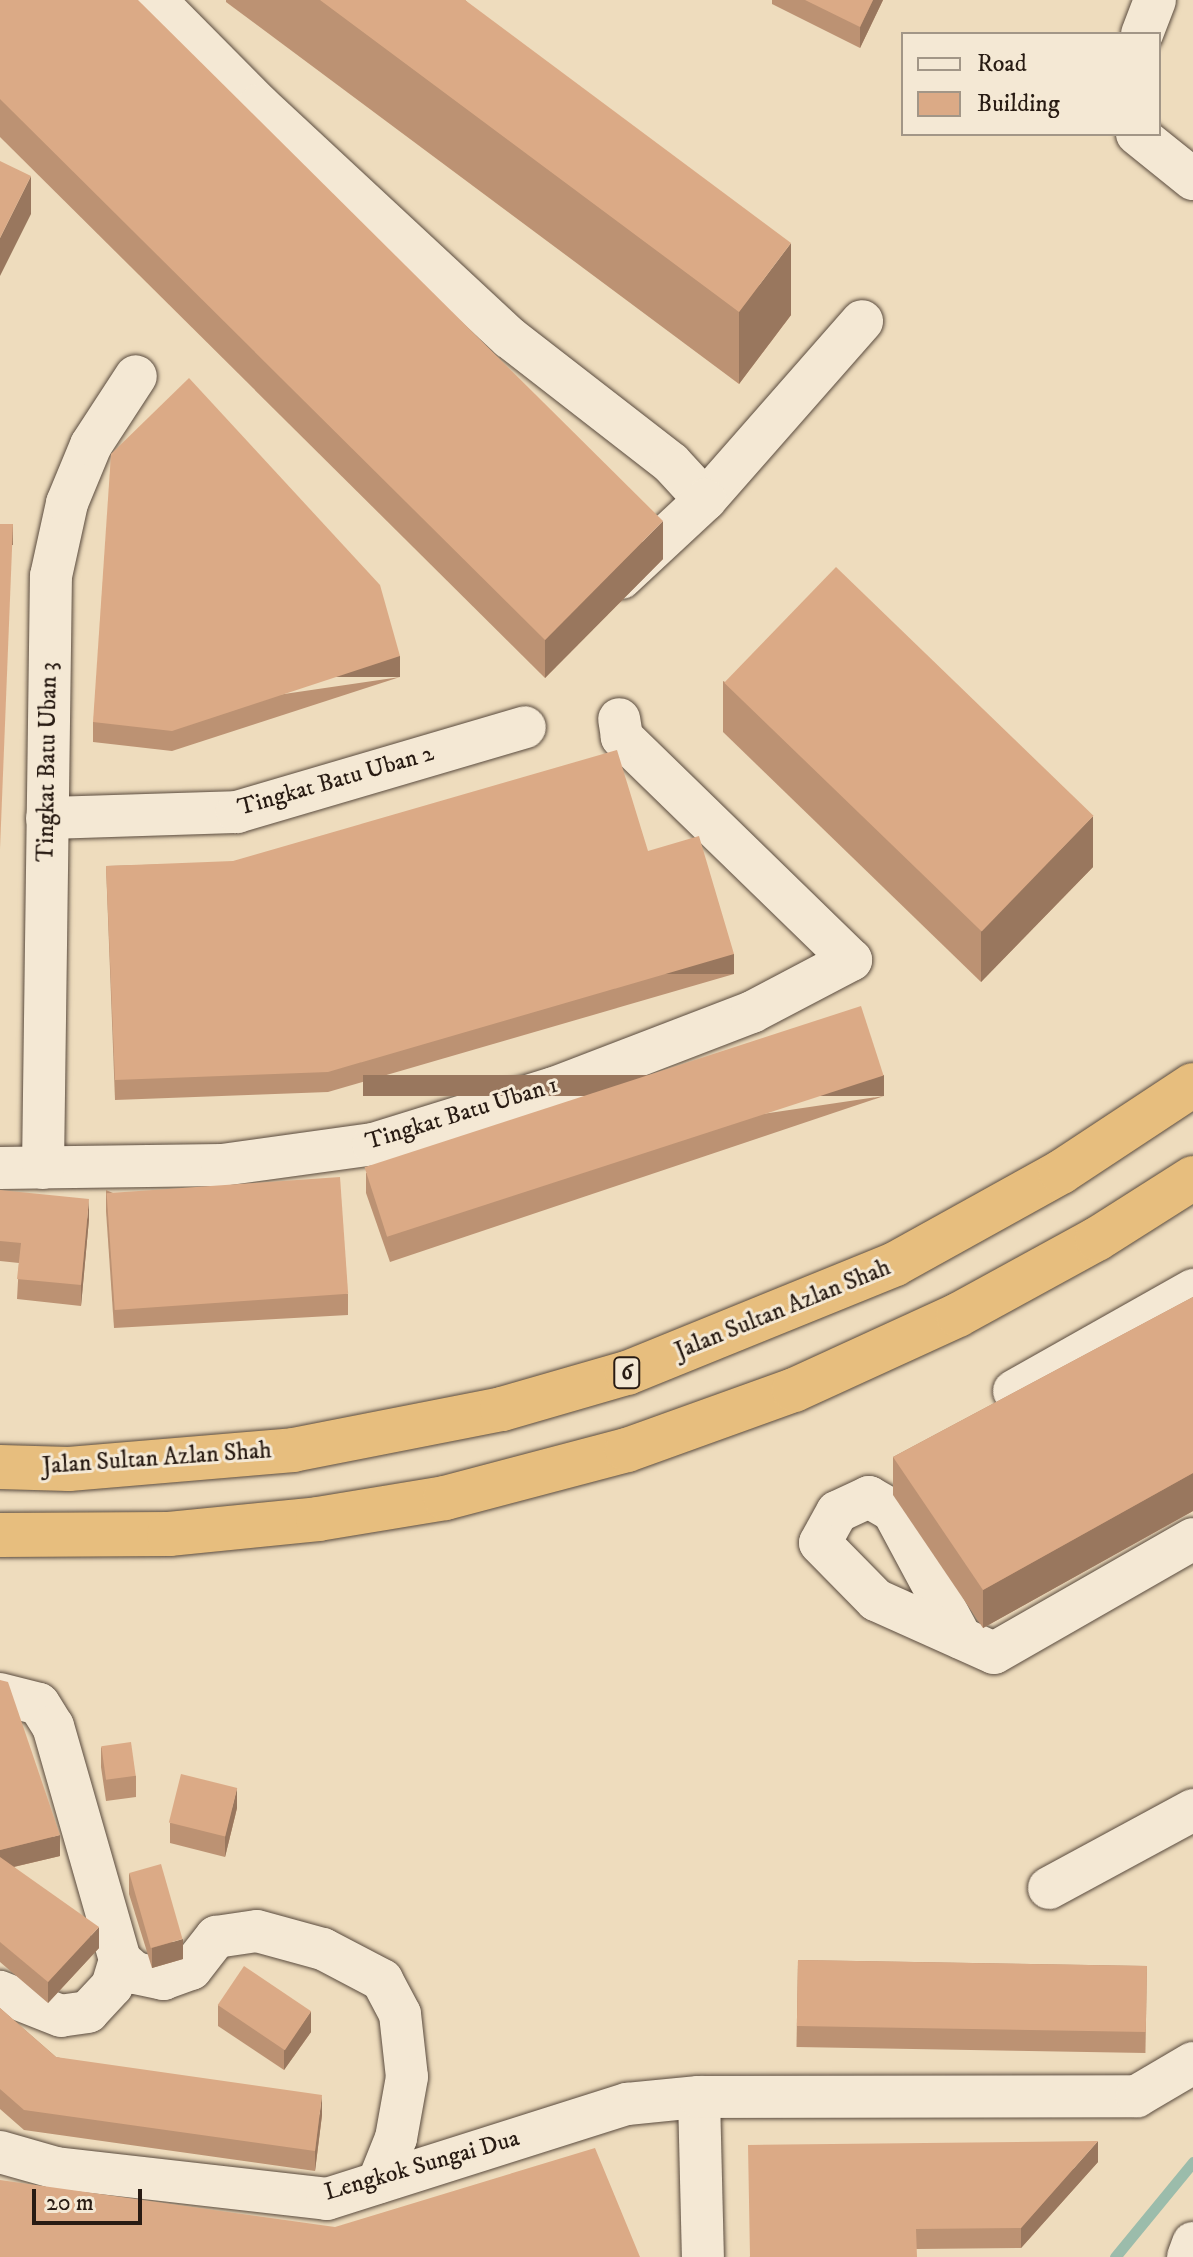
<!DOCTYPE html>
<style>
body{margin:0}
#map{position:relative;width:1193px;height:2257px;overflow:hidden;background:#eedcbd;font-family:"IM FELL DW Pica",serif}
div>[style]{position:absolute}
.stream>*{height:11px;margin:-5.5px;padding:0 5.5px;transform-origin:5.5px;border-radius:5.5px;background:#9bbcab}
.roads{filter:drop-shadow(0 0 2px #5a4b3e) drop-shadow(0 0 2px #5a4b3e)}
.minor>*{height:42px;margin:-21px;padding:0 21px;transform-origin:21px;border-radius:21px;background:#f4e8d4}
.highway>*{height:44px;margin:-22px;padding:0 22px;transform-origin:22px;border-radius:22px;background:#e7be7e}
.wall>*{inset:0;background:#bc9273;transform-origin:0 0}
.shaded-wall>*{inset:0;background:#99775e;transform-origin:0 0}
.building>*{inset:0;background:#dbaa86;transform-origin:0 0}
span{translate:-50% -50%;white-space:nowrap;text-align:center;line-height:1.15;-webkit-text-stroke:6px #f4e8d4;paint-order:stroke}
.shield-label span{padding:2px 6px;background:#f4e8d4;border:2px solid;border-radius:6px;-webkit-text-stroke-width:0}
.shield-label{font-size:22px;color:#281b13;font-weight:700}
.street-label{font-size:24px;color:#281b13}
.legend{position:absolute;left:901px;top:32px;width:260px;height:104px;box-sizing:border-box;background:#f4e8d4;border:2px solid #a29687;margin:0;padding:10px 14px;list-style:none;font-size:24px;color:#281b13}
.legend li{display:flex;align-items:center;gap:16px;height:40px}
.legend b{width:40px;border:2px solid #a29687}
.scale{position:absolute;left:32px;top:2189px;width:110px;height:36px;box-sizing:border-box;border:4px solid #281b13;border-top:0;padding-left:10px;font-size:24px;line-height:28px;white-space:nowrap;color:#281b13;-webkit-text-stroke:6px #f4e8d4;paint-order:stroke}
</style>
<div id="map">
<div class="stream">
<i style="left:1115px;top:2257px;width:123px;rotate:-50.6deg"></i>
</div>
<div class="roads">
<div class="minor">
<i style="left:155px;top:0;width:148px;rotate:45.3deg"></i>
<i style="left:259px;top:105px;width:342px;rotate:42.9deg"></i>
<i style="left:510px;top:338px;width:204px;rotate:37.8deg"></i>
<i style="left:671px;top:463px;width:50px;rotate:47.4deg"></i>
<i style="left:705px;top:500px;width:238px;rotate:-48.7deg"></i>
<i style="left:1142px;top:34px;width:36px;rotate:-69deg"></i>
<i style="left:1137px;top:134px;width:72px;rotate:38.8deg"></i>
<i style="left:621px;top:578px;width:115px;rotate:-42.9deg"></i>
<i style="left:47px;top:818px;width:190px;rotate:-1.8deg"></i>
<i style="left:237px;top:812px;width:300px;rotate:-16.4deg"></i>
<i style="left:0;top:1168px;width:222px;rotate:-0.8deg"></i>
<i style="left:222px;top:1165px;width:152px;rotate:-7.9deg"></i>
<i style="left:373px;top:1144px;width:189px;rotate:-17.2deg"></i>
<i style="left:554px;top:1088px;width:212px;rotate:-21deg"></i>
<i style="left:752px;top:1012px;width:112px;rotate:-27.7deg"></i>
<i style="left:851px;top:960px;width:320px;rotate:-135.8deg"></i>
<i style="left:622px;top:737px;width:18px;rotate:-99deg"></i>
<i style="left:43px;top:1168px;width:592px;rotate:-89.23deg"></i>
<i style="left:51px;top:576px;width:75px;rotate:-77.6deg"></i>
<i style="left:67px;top:503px;width:63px;rotate:-67.5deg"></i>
<i style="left:91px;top:445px;width:82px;rotate:-56.9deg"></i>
<i style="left:1014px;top:1391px;width:206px;rotate:-29.4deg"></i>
<i style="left:961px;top:1638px;width:144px;rotate:-118.2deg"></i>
<i style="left:893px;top:1511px;width:28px;rotate:-150deg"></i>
<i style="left:869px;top:1497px;width:35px;rotate:155deg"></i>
<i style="left:837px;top:1512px;width:35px;rotate:119deg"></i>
<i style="left:820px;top:1543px;width:80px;rotate:45.5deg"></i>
<i style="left:876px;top:1600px;width:129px;rotate:24.2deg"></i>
<i style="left:994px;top:1653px;width:229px;rotate:-29.8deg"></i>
<i style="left:0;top:1694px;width:40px;rotate:14.4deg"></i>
<i style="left:39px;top:1704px;width:26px;rotate:58deg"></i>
<i style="left:53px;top:1726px;width:243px;rotate:74deg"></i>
<i style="left:120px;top:1960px;width:27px;rotate:107deg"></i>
<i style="left:112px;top:1986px;width:35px;rotate:133deg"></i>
<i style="left:88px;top:2012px;width:27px;rotate:172deg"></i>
<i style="left:61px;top:2016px;width:66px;rotate:-158.5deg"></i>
<i style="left:1049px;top:1888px;width:164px;rotate:-28.4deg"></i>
<i style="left:120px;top:1960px;width:20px;rotate:41deg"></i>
<i style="left:135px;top:1973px;width:29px;rotate:12deg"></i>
<i style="left:163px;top:1979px;width:30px;rotate:-20deg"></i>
<i style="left:191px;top:1969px;width:41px;rotate:-52deg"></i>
<i style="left:216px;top:1937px;width:41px;rotate:-8.3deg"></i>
<i style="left:257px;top:1931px;width:68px;rotate:15.3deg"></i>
<i style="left:323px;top:1949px;width:67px;rotate:27.7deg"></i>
<i style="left:382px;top:1980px;width:38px;rotate:62deg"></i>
<i style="left:400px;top:2014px;width:63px;rotate:83.7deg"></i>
<i style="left:407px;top:2077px;width:62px;rotate:100.2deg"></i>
<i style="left:396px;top:2138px;width:48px;rotate:111.8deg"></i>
<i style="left:699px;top:2097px;width:160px;rotate:88.6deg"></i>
<i style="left:0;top:2152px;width:58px;rotate:15.9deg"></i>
<i style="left:56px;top:2168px;width:273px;rotate:6.5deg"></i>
<i style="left:327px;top:2199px;width:315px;rotate:-17.6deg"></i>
<i style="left:627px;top:2104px;width:72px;rotate:-5.6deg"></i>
<i style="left:699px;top:2097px;width:438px;rotate:-0.1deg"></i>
<i style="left:1137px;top:2096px;width:65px;rotate:-30.5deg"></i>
<i style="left:1188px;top:2257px;width:15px;rotate:-70deg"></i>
</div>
<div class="highway">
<i style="left:0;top:1467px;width:69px;rotate:1.7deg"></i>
<i style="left:69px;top:1469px;width:225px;rotate:-4.8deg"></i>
<i style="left:293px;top:1450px;width:213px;rotate:-11.1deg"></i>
<i style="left:502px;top:1409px;width:130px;rotate:-16.1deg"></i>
<i style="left:627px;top:1373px;width:289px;rotate:-22.1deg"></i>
<i style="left:895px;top:1264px;width:190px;rotate:-29deg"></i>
<i style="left:1061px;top:1172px;width:158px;rotate:-33.4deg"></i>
<i style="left:0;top:1535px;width:169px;rotate:-0.3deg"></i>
<i style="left:169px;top:1534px;width:150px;rotate:-5.7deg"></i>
<i style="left:318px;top:1519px;width:129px;rotate:-9.4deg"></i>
<i style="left:445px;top:1498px;width:188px;rotate:-14.8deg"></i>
<i style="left:627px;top:1450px;width:177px;rotate:-19.8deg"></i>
<i style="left:794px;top:1390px;width:180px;rotate:-24.6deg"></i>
<i style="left:958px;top:1315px;width:158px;rotate:-28.7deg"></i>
<i style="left:1097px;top:1239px;width:114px;rotate:-32.4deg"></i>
</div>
</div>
<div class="wall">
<i style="clip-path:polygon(0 0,663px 559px,545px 678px,0 137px)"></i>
<i style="clip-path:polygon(226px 0,465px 0,791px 315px,739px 384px,226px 2px)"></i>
<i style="clip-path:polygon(772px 0,883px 0,860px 48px,772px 4px)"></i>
<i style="clip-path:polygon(400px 677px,172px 751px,93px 742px,93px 722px)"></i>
<i style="clip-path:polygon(723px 681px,1093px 867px,981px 982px,723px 732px)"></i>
<i style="clip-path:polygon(648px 851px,734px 974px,328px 1092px,115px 1100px,106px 866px)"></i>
<i style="clip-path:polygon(884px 1096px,390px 1262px,366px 1193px,366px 1173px)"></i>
<i style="clip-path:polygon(0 1190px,89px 1219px,81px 1306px,17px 1299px,19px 1263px,0 1261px)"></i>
<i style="clip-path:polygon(106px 1190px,348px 1294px,348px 1315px,114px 1328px,106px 1211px)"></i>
<i style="clip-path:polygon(1193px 1297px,1193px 1511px,983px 1628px,893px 1495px,893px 1457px)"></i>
<i style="clip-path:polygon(0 1680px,60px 1856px,14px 1867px,99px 1948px,48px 2003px,0 1962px)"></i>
<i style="clip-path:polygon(101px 1747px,136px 1776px,136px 1797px,106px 1801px,101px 1767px)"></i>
<i style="clip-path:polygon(237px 1808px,225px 1857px,170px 1843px,170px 1823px)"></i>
<i style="clip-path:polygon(129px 1873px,183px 1959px,152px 1968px,129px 1894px)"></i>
<i style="left:798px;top:1960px;width:349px;height:87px;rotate:1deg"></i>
<i style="clip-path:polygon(218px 2005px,311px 2032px,284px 2070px,218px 2026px)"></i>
<i style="clip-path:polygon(0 2008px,56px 2057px,322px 2115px,315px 2171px,24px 2130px,0 2109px)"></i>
<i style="clip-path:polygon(1098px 2162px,1021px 2248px,917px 2249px,749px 2257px)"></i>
</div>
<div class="shaded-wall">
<i style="clip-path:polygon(873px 0,883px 0,860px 48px,860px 27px)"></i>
<i style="clip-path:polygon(31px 176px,31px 214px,0 276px,0 238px)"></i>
<i style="clip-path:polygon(791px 243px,791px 315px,739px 384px,739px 312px)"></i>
<i style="clip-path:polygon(663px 521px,663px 559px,545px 678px,545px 640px)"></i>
<i style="left:13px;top:524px;width:21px;height:325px;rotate:90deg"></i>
<i style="left:400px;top:656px;width:21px;height:240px;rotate:90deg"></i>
<i style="clip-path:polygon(1093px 816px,1093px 867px,981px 982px,981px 931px)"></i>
<i style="left:734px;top:954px;width:20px;height:423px;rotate:90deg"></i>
<i style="left:884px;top:1075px;width:21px;height:521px;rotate:90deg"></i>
<i style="clip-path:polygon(89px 1199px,89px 1219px,81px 1306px,81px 1285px)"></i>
<i style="clip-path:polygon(1193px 1473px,1193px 1511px,983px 1628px,983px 1590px)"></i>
<i style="clip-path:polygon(237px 1788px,237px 1808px,225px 1857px,225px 1836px)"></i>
<i style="clip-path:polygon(60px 1835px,60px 1856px,0 1870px,0 1850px)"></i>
<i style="clip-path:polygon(99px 1927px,99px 1948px,48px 2003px,48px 1982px)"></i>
<i style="clip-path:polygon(183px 1939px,183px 1959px,152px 1968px,152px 1948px)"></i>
<i style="clip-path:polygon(311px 2011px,311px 2032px,284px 2070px,284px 2050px)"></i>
<i style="clip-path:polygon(322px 2095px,322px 2115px,315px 2171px,315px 2151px)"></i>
<i style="clip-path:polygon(1098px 2141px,1098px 2162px,1021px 2248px,1021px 2228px)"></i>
</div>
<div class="building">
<i style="clip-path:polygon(0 0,138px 0,663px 521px,545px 640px,0 99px)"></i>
<i style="clip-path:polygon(320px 0,465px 0,791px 243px,739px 312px)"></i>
<i style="clip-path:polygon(805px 0,873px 0,860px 27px)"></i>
<i style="clip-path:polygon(0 161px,31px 176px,0 238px)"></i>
<i style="clip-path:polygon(189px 378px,380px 585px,400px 656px,172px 731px,93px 722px,111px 454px)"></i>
<i style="clip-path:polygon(0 524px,13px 524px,0 849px)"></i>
<i style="left:836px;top:567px;width:358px;height:161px;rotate:44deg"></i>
<i style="clip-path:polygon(617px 750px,648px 851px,699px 836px,734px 954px,328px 1072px,115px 1080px,106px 866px,233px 861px)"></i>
<i style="left:861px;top:1006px;width:73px;height:522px;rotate:72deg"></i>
<i style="left:340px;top:1177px;width:117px;height:234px;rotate:86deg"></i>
<i style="clip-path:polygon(0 1190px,89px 1199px,81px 1285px,17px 1279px,21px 1243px,0 1241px)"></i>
<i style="clip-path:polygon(1193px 1297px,1193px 1473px,983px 1590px,893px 1457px)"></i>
<i style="clip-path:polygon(0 1680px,8px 1682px,60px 1835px,0 1850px)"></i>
<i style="left:131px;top:1742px;width:34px;height:30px;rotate:82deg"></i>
<i style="left:181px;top:1774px;width:58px;height:50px;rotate:14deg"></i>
<i style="clip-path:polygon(0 1857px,99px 1927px,48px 1982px,0 1942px)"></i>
<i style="left:161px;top:1864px;width:78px;height:33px;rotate:74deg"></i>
<i style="left:798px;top:1960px;width:349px;height:66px;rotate:1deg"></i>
<i style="left:244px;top:1966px;width:81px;height:47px;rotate:34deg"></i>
<i style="clip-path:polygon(0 2008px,56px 2057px,322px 2095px,315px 2151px,24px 2110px,0 2089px)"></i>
<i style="clip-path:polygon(1098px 2141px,1021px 2228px,916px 2229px,917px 2257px,750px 2257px,748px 2145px)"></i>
<i style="clip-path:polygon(595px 2148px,640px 2257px,0 2257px,0 2180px,335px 2227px)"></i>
</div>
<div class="shield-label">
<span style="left:627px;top:1373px">6</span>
</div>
<div class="street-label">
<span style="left:48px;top:762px;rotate:-89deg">Tingkat Batu Uban 3</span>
<span style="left:336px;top:781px;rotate:-16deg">Tingkat Batu Uban 2</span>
<span style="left:462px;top:1114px;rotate:-17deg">Tingkat Batu Uban 1</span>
<span style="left:783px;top:1310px;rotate:-22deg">Jalan Sultan Azlan Shah</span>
<span style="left:157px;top:1459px;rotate:-4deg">Jalan Sultan Azlan Shah</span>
<span style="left:422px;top:2166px;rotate:-16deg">Lengkok Sungai Dua</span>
</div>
<ul class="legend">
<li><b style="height:10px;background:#f4e8d4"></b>Road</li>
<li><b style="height:22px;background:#dbaa86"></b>Building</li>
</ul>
<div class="scale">20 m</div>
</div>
